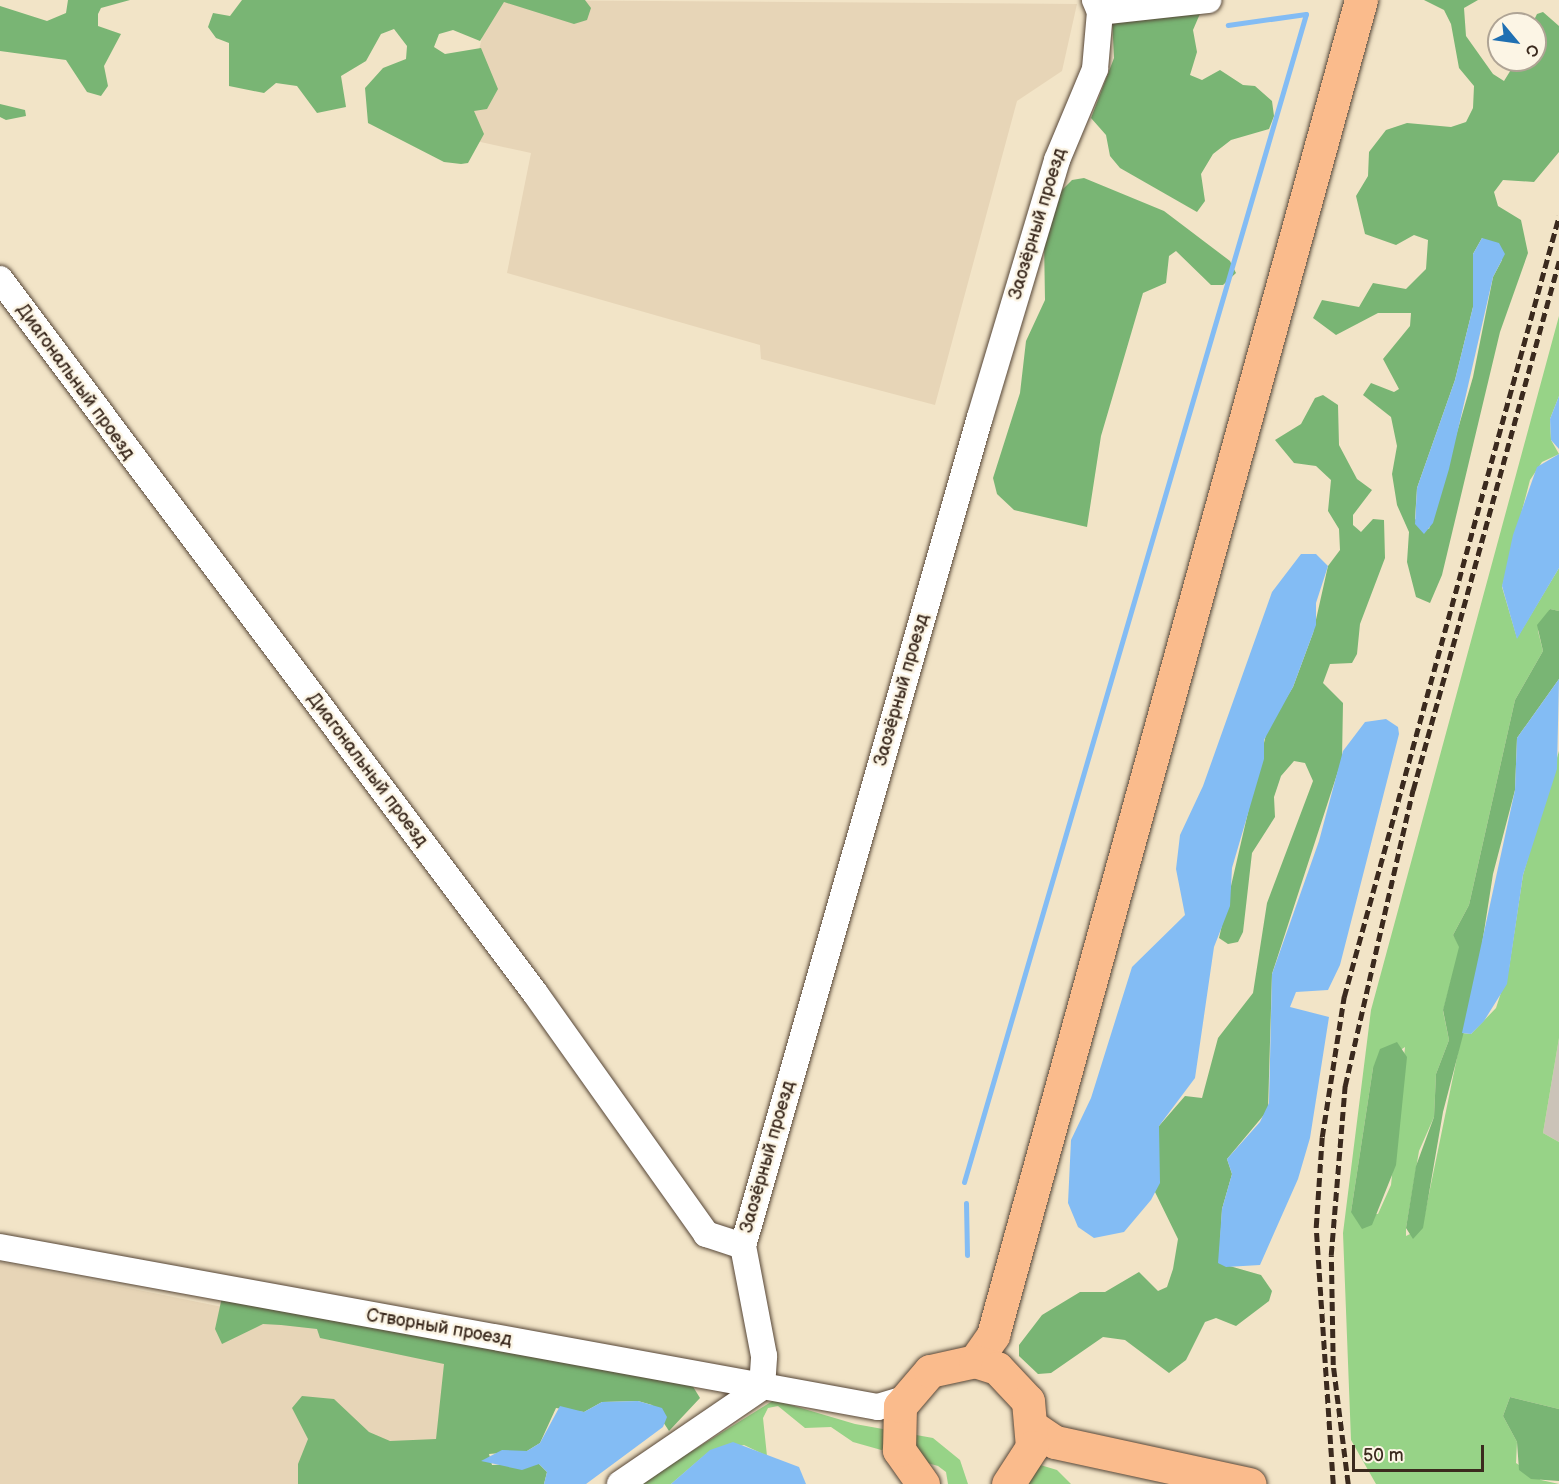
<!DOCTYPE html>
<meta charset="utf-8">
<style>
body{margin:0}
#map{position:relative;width:1559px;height:1484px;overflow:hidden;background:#f2e4c7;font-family:"Balsamiq Sans",sans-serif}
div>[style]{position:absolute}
.built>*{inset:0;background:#e7d5b7}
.industrial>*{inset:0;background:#cbc3b8}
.green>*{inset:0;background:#97d387}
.forest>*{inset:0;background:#79b574}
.water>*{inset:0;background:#83bcf4}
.stream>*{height:5px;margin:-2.5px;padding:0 2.5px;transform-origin:2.5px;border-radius:2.5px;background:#83bcf4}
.roads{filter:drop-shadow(0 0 2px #564637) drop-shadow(0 0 2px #564637)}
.minor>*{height:26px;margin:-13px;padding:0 13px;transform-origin:13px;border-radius:13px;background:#fff}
.major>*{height:33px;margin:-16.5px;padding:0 16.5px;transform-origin:16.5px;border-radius:16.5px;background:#fabb8c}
.rail>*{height:4.5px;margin-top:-2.25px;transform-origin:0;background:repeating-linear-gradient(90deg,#3b2a1e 0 9px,transparent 0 13.5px)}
span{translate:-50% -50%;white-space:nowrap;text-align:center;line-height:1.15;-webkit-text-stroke:5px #fcf5e5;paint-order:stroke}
.street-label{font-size:18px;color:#3b2a1e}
.north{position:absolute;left:1487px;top:12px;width:60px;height:60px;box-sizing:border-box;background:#fcf5e5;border:2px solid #afa495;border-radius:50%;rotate:119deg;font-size:16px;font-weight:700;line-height:24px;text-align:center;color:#3b2a1e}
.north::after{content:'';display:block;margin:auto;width:21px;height:27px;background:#1f6fb2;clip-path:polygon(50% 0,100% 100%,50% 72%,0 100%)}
.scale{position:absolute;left:1352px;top:1445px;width:132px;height:27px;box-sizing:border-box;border:3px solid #3b2a1e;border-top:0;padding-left:8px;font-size:18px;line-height:21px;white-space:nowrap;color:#3b2a1e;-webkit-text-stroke:4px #fcf5e5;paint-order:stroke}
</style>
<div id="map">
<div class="built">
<i style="clip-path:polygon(491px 0,1077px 4px,1062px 71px,1017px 101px,935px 405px,761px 359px,760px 345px,507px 273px,531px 153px,458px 137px)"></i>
<i style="clip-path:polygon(0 1262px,470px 1357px,441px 1484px,0 1484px)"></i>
</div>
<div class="industrial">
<i style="clip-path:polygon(1559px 1038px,1559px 1142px,1543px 1133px)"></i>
</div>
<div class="green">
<i style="clip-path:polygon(evenodd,1559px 316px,1559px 396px,1550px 419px,1551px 440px,1559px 454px,1542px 462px,1530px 480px,1502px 587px,1517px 638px,1559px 568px,1559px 611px,1550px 609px,1538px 631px,1543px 651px,1515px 700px,1469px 905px,1453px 935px,1460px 947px,1443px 1011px,1449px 1040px,1436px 1074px,1434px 1117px,1419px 1151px,1406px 1228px,1406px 1236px,1422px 1228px,1462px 1033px,1471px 1034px,1496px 1008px,1509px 968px,1523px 875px,1559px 751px,1559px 1038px,1543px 1133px,1559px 1142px,1559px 1409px,1510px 1397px,1503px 1416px,1517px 1442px,1516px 1463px,1541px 1480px,1559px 1484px,1376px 1484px,1351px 1440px,1343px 1233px,1371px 1010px,1559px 316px,1405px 1047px,1391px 1185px,1378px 1214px,1351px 1212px,1373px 1068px,1405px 1047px)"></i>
<i style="clip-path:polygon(774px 1400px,855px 1424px,933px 1438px,960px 1460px,968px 1484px,948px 1484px,946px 1472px,938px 1466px,853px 1442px,831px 1427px,805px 1428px,778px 1406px,768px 1408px,763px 1418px,767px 1456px,744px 1445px,706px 1454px,671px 1484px,639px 1484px)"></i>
<i style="clip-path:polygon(1037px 1464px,1057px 1470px,1071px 1484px,1013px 1484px)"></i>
</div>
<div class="forest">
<i style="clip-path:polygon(68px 0,130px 0,101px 8px,98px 14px,98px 26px,121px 34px,104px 66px,108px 86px,101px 96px,87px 92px,66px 60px,0 51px,0 6px,47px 21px,66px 13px)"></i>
<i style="clip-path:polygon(242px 0,585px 0,591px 8px,587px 20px,574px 24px,504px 2px,480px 41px,453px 30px,439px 34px,434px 47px,445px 54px,481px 48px,498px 89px,487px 109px,474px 111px,484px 134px,468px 163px,461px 164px,444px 162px,368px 123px,365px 88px,383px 68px,406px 59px,407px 46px,394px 29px,381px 34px,366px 61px,341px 76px,346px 107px,317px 113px,297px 86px,276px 83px,264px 93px,229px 86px,229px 43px,216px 38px,208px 27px,213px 13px,230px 16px)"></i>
<i style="clip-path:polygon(evenodd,1424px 0,1478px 0,1464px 8px,1466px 36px,1493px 74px,1504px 81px,1517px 60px,1535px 60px,1532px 24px,1537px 14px,1543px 12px,1559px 26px,1559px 152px,1534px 182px,1503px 180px,1494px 192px,1498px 206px,1521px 220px,1528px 253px,1500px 332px,1442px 575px,1430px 603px,1416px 597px,1407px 562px,1409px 532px,1397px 505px,1392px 474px,1397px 446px,1391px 417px,1363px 395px,1371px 383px,1394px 392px,1399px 389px,1383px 359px,1410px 326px,1411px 313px,1378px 313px,1336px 335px,1313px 318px,1322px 300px,1359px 307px,1373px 283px,1406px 289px,1426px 269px,1428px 240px,1414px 235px,1396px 245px,1365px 234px,1356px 196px,1368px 176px,1369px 152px,1386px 130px,1407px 123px,1451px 127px,1466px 122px,1473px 108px,1474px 86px,1459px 68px,1451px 24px,1444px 10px,1424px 0,1482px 238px,1502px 260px,1493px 277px,1473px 377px,1429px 529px,1415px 519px,1417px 488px,1455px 380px,1473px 307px,1473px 254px,1482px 238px)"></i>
<i style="clip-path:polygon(1202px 9px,1193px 30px,1197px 52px,1190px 75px,1202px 80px,1220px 70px,1243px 85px,1255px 86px,1272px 101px,1274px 116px,1269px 129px,1231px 140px,1213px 154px,1201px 174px,1205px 201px,1197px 212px,1120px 168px,1110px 156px,1106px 135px,1091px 118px,1114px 58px,1112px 17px)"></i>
<i style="clip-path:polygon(0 104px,25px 110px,26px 116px,6px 120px,0 117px)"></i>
<i style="clip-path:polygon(1084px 178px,1164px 211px,1230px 261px,1236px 273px,1223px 285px,1211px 285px,1176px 251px,1169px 256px,1166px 283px,1143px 293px,1101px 436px,1087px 527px,1014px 510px,997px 494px,993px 478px,1020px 393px,1026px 341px,1045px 300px,1044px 241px,1058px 194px,1072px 180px)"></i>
<i style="clip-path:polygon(1323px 395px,1338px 405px,1339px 445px,1357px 479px,1372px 490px,1353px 515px,1353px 525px,1361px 532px,1373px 519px,1384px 520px,1385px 558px,1360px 624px,1357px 654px,1352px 663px,1330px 664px,1323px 683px,1343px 703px,1342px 759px,1272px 974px,1268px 1110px,1227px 1159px,1232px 1174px,1222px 1209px,1219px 1263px,1261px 1275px,1272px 1291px,1269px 1301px,1236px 1326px,1216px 1318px,1205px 1322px,1186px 1360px,1169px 1373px,1125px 1340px,1103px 1337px,1051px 1373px,1038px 1374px,1019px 1356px,1019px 1345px,1042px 1315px,1080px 1292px,1105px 1292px,1139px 1272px,1158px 1291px,1167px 1287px,1173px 1269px,1178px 1239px,1155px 1192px,1159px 1126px,1185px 1096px,1202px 1098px,1218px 1038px,1253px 993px,1267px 903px,1313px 781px,1305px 763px,1294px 761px,1281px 776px,1274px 797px,1275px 817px,1252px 853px,1243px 932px,1238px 942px,1228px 944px,1219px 938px,1267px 730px,1293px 687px,1313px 633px,1328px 566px,1340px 550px,1339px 529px,1328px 511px,1331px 480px,1316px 466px,1294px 463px,1275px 440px,1301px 424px,1315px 398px)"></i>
<i style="clip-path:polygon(1550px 609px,1559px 611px,1559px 679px,1517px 738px,1515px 790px,1493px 874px,1475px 989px,1443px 1112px,1423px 1228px,1413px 1239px,1406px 1228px,1416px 1166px,1434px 1117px,1436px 1074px,1449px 1040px,1443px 1010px,1459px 947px,1453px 935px,1469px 905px,1515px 700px,1543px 651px,1537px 625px)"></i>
<i style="clip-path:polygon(1397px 1042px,1407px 1057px,1396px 1165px,1372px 1225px,1362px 1229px,1351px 1212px,1373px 1068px,1380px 1049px)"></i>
<i style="clip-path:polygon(222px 1297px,692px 1385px,700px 1398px,669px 1431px,652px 1405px,638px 1401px,602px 1402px,584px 1412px,556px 1408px,540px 1443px,527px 1451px,489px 1454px,492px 1465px,539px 1464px,547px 1472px,544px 1484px,298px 1484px,298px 1464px,308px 1439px,292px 1408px,302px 1396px,334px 1399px,369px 1432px,390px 1441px,436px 1439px,444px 1364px,320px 1338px,317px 1329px,281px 1325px,263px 1324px,222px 1344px,215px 1329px)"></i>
<i style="clip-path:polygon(1510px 1397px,1559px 1409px,1559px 1481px,1531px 1479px,1519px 1470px,1517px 1442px,1503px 1416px)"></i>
</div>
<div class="water">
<i style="clip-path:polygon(1482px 238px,1499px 243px,1505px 254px,1493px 277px,1449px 469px,1433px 523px,1424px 534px,1415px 524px,1417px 488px,1455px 380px,1473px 307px,1473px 254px)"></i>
<i style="clip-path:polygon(1559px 396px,1559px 449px,1551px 440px,1550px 419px)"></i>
<i style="clip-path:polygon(1559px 454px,1559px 568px,1517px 639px,1502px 586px,1513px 535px,1537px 467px)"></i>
<i style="clip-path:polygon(1301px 554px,1316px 554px,1328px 566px,1316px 603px,1316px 625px,1293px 687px,1264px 740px,1264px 759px,1232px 868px,1230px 906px,1214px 947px,1195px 1078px,1159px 1126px,1160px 1183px,1151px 1200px,1124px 1232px,1094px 1238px,1078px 1227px,1068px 1203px,1071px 1140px,1091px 1098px,1132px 967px,1185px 915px,1176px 869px,1180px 835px,1203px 786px,1272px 592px)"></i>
<i style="clip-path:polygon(1559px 679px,1557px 769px,1523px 875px,1507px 984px,1484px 1021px,1471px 1034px,1462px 1033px,1515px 790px,1517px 738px)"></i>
<i style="clip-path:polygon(1386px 719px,1398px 727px,1399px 734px,1340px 965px,1328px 990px,1296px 992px,1290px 1007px,1329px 1017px,1310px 1138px,1298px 1179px,1260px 1265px,1226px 1267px,1218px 1263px,1222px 1209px,1232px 1174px,1227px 1159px,1260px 1122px,1269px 1103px,1272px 974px,1319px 841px,1343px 751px,1365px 722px)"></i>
<i style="clip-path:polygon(638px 1401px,662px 1408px,667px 1417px,663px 1427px,586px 1484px,544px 1484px,547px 1472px,539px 1464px,522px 1470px,481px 1461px,502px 1450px,527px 1451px,540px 1443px,560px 1406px,584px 1412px,602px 1402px)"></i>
<i style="clip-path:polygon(733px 1442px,799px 1467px,806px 1484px,671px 1484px,710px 1450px)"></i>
</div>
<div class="stream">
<i style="left:964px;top:1182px;width:1217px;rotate:-73.68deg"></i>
<i style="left:1306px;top:14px;width:79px;rotate:172deg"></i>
<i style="left:966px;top:1203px;width:52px;rotate:88.9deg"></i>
</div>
<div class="roads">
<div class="minor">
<i style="left:1100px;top:12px;width:109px;rotate:-6.3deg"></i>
<i style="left:0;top:279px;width:892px;rotate:53.16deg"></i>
<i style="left:535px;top:993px;width:296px;rotate:54.6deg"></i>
<i style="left:706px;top:1234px;width:39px;rotate:18deg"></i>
<i style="left:0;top:1247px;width:892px;rotate:10.33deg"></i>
<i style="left:878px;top:1407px;width:27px;rotate:-17deg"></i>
<i style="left:762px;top:1387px;width:31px;rotate:-86deg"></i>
<i style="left:764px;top:1356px;width:112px;rotate:-100.8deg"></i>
<i style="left:743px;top:1246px;width:862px;rotate:-74.05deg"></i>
<i style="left:980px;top:417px;width:268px;rotate:-73.3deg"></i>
<i style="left:1057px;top:160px;width:99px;rotate:-67.3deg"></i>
<i style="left:1095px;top:69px;width:57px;rotate:-85deg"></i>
<i style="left:1100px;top:12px;width:13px;rotate:-113deg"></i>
<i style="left:620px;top:1484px;width:172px;rotate:-34.3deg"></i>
</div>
<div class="major">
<i style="left:975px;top:1361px;width:32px;rotate:-55deg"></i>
<i style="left:993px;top:1335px;width:1385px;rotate:-74.59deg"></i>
<i style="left:1034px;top:1428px;width:25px;rotate:34deg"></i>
<i style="left:1055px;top:1442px;width:199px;rotate:12.2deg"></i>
<i style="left:923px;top:1484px;width:42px;rotate:-125.2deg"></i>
<i style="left:899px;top:1450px;width:44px;rotate:-88.7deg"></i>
<i style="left:900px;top:1406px;width:46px;rotate:-49.4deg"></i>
<i style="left:930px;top:1371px;width:46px;rotate:-12.5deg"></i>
<i style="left:975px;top:1361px;width:23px;rotate:18deg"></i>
<i style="left:997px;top:1368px;width:45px;rotate:46.8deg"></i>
<i style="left:1028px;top:1401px;width:46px;rotate:85deg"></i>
<i style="left:1032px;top:1447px;width:44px;rotate:123deg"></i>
</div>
</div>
<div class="rail">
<i style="left:1333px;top:1484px;width:258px;rotate:-93.8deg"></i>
<i style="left:1316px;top:1227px;width:90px;rotate:-86.2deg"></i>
<i style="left:1322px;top:1137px;width:142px;rotate:-81.1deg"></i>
<i style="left:1344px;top:997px;width:810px;rotate:-74.61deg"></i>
<i style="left:1348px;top:1484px;width:120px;rotate:-97.2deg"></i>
<i style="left:1333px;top:1365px;width:110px;rotate:-91deg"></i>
<i style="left:1331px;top:1255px;width:170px;rotate:-85.3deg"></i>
<i style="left:1345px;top:1086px;width:304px;rotate:-77.1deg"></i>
<i style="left:1413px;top:790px;width:549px;rotate:-74.57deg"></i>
</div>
<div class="street-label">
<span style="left:1038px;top:224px;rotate:-73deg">Заозёрный проезд</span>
<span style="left:75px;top:382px;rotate:54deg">Диагональный проезд</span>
<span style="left:902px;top:690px;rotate:-74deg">Заозёрный проезд</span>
<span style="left:367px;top:770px;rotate:53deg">Диагональный проезд</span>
<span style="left:768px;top:1157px;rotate:-74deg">Заозёрный проезд</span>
<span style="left:439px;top:1328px;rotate:10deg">Створный проезд</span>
</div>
<div class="north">С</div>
<div class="scale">50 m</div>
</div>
